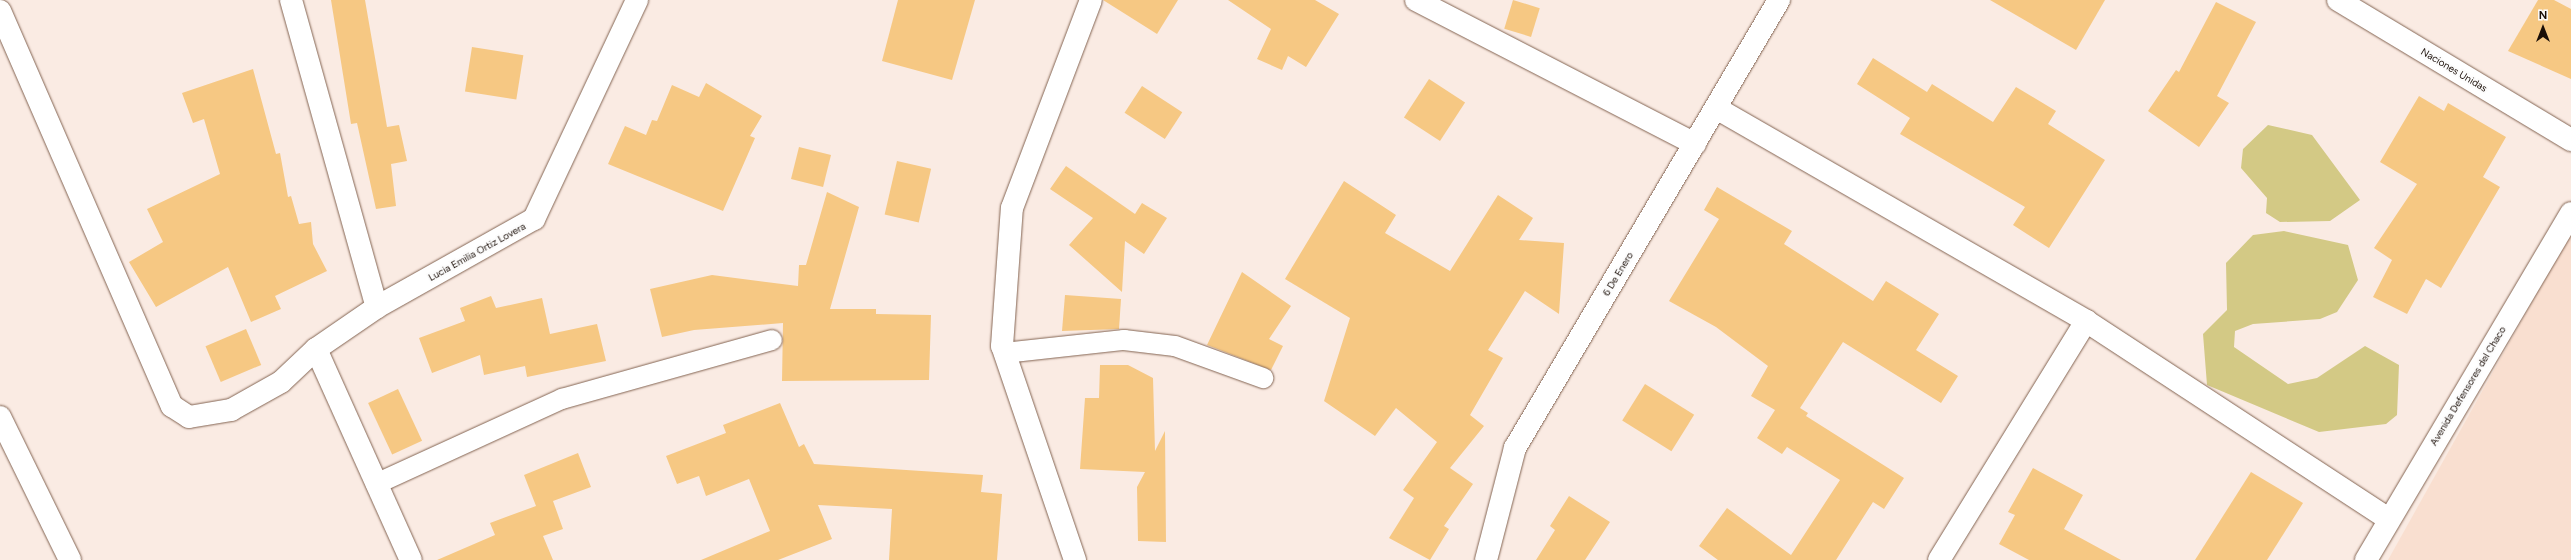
<!DOCTYPE html>
<style>
body{margin:0}
#map{position:relative;width:2571px;height:560px;overflow:hidden;background:#faebe3;font-family:Figtree,sans-serif}
div>[style]{position:absolute}
.built>*{inset:0;background:#f9dfd0}
.green>*{inset:0;background:#d3c985}
.building>*{inset:0;background:#f6c883;transform-origin:0 0}
.roads{filter:drop-shadow(0 0 1px #836452) drop-shadow(0 0 1px #836452)}
.service>*{height:20px;margin:-10px;padding:0 10px;transform-origin:10px;border-radius:10px;background:#fff}
.minor>*{height:22px;margin:-11px;padding:0 11px;transform-origin:11px;border-radius:11px;background:#fff}
.tertiary>*{height:22px;margin:-11px;padding:0 11px;transform-origin:11px;border-radius:11px;background:#fff}
.secondary>*{height:22px;margin:-11px;padding:0 11px;transform-origin:11px;border-radius:11px;background:#fff}
span{translate:-50% -50%;white-space:nowrap;text-align:center;line-height:1.15;-webkit-text-stroke:4px #fcfcfc;paint-order:stroke}
.street-label{font-size:10px;color:#1a0e07}
.north{position:absolute;left:2523px;top:8px;width:40px;height:40px;-webkit-text-stroke:3px #fcfcfc;paint-order:stroke;rotate:0deg;font-size:11px;font-weight:700;line-height:16px;text-align:center;color:#1a0e07}
.north::after{content:'';display:block;margin:auto;width:14px;height:18px;background:#1a0e07;clip-path:polygon(50% 0,100% 100%,50% 72%,0 100%)}
</style>
<div id="map">
<div class="built">
<i style="clip-path:polygon(2571px 232px,2571px 560px,2388px 560px)"></i>
</div>
<div class="green">
<i style="clip-path:polygon(2268px 125px,2312px 135px,2360px 200px,2330px 221px,2280px 222px,2266px 213px,2267px 198px,2241px 168px,2243px 149px)"></i>
<i style="clip-path:polygon(2284px 231px,2348px 245px,2358px 280px,2337px 312px,2320px 319px,2253px 324px,2235px 331px,2234px 347px,2288px 384px,2317px 378px,2365px 346px,2399px 365px,2397px 415px,2386px 424px,2319px 432px,2207px 385px,2203px 334px,2227px 310px,2226px 263px,2253px 235px)"></i>
</div>
<div class="building">
<i style="clip-path:polygon(331px 0,365px 0,387px 127px,399px 125px,407px 161px,391px 164px,396px 206px,376px 209px,357px 123px,351px 124px)"></i>
<i style="clip-path:polygon(898px 0,975px 0,952px 80px,882px 61px)"></i>
<i style="clip-path:polygon(1103px 0,1178px 0,1157px 34px)"></i>
<i style="clip-path:polygon(1228px 0,1315px 0,1339px 14px,1306px 67px,1288px 56px,1282px 70px,1257px 59px,1271px 29px)"></i>
<i style="left:1513px;top:0;width:28px;height:30px;rotate:17deg"></i>
<i style="clip-path:polygon(1990px 0,2105px 0,2076px 50px)"></i>
<i style="clip-path:polygon(2538px 0,2554px 0,2571px 9px,2571px 79px,2508px 51px)"></i>
<i style="clip-path:polygon(2216px 2px,2256px 22px,2217px 96px,2229px 103px,2199px 147px,2148px 111px,2176px 70px,2179px 72px)"></i>
<i style="left:472px;top:47px;width:52px;height:45px;rotate:9deg"></i>
<i style="clip-path:polygon(1873px 58px,1927px 92px,1932px 84px,1993px 122px,2016px 87px,2056px 111px,2048px 124px,2105px 160px,2049px 248px,2013px 225px,2025px 207px,1900px 134px,1910px 118px,1857px 84px)"></i>
<i style="clip-path:polygon(253px 69px,276px 154px,280px 153px,288px 197px,291px 196px,299px 224px,311px 222px,313px 244px,327px 271px,275px 296px,281px 309px,251px 322px,228px 267px,156px 307px,129px 262px,163px 242px,147px 209px,220px 174px,204px 119px,193px 123px,182px 93px)"></i>
<i style="left:1429px;top:79px;width:43px;height:46px;rotate:33deg"></i>
<i style="clip-path:polygon(706px 83px,762px 116px,750px 136px,755px 138px,723px 211px,608px 164px,625px 126px,646px 135px,652px 120px,657px 121px,672px 85px,699px 97px)"></i>
<i style="left:1142px;top:86px;width:48px;height:32px;rotate:33deg"></i>
<i style="clip-path:polygon(2419px 96px,2444px 111px,2448px 103px,2506px 137px,2483px 177px,2500px 187px,2441px 288px,2426px 279px,2407px 314px,2373px 297px,2392px 260px,2374px 248px,2417px 184px,2380px 162px)"></i>
<i style="left:799px;top:147px;width:33px;height:33px;rotate:14deg"></i>
<i style="left:897px;top:161px;width:35px;height:55px;rotate:13deg"></i>
<i style="clip-path:polygon(1066px 166px,1135px 214px,1142px 203px,1167px 218px,1144px 254px,1125px 241px,1122px 292px,1069px 245px,1093px 218px,1050px 189px)"></i>
<i style="clip-path:polygon(1344px 181px,1396px 215px,1385px 233px,1450px 271px,1498px 195px,1533px 218px,1519px 240px,1564px 243px,1559px 314px,1525px 291px,1488px 350px,1503px 358px,1470px 415px,1484px 426px,1450px 468px,1473px 484px,1444px 526px,1449px 529px,1430px 560px,1389px 538px,1414px 498px,1403px 490px,1437px 442px,1396px 408px,1375px 436px,1324px 401px,1350px 318px,1285px 279px)"></i>
<i style="clip-path:polygon(1717px 187px,1792px 231px,1784px 244px,1873px 301px,1886px 281px,1939px 314px,1916px 350px,1958px 376px,1941px 403px,1843px 342px,1800px 408px,1808px 413px,1806px 416px,1904px 478px,1884px 509px,1873px 502px,1836px 560px,1718px 560px,1699px 546px,1727px 508px,1791px 555px,1840px 480px,1787px 447px,1782px 454px,1757px 438px,1775px 410px,1751px 396px,1768px 366px,1716px 327px,1669px 301px,1719px 219px,1704px 210px)"></i>
<i style="clip-path:polygon(827px 192px,859px 207px,830px 309px,876px 309px,876px 314px,931px 315px,929px 380px,782px 381px,783px 323px,694px 330px,662px 337px,650px 289px,712px 275px,798px 286px,799px 265px,806px 265px)"></i>
<i style="clip-path:polygon(1242px 272px,1291px 306px,1269px 339px,1283px 346px,1271px 370px,1207px 345px)"></i>
<i style="clip-path:polygon(1065px 295px,1121px 299px,1119px 329px,1062px 331px)"></i>
<i style="clip-path:polygon(491px 296px,496px 308px,542px 298px,550px 334px,597px 324px,606px 361px,527px 377px,525px 366px,484px 375px,480px 355px,432px 373px,419px 338px,465px 321px,460px 308px)"></i>
<i style="left:246px;top:329px;width:39px;height:44px;rotate:67deg"></i>
<i style="clip-path:polygon(1100px 365px,1128px 365px,1153px 378px,1155px 451px,1165px 431px,1166px 542px,1138px 541px,1137px 487px,1145px 472px,1080px 469px,1085px 398px,1099px 398px)"></i>
<i style="left:1645px;top:384px;width:58px;height:43px;rotate:32deg"></i>
<i style="left:398px;top:389px;width:57px;height:33px;rotate:65deg"></i>
<i style="clip-path:polygon(780px 403px,799px 447px,804px 444px,814px 464px,983px 475px,981px 492px,1002px 494px,997px 560px,889px 560px,892px 509px,818px 505px,832px 539px,778px 560px,701px 560px,770px 531px,749px 479px,706px 496px,699px 476px,677px 484px,666px 456px,726px 433px,723px 425px)"></i>
<i style="clip-path:polygon(578px 453px,591px 487px,553px 501px,563px 529px,543px 536px,553px 560px,437px 560px,495px 535px,490px 523px,536px 506px,524px 475px)"></i>
<i style="clip-path:polygon(2033px 468px,2083px 495px,2064px 529px,2121px 560px,2029px 560px,1999px 544px,2015px 515px,2008px 512px)"></i>
<i style="clip-path:polygon(2251px 472px,2303px 503px,2267px 560px,2195px 560px)"></i>
<i style="clip-path:polygon(1569px 496px,1610px 522px,1585px 560px,1536px 560px,1555px 530px,1550px 526px)"></i>
</div>
<div class="roads">
<div class="service">
<i style="left:1004px;top:353px;width:121px;rotate:-6.2deg"></i>
<i style="left:1124px;top:340px;width:51px;rotate:6.7deg"></i>
<i style="left:1175px;top:346px;width:94px;rotate:20deg"></i>
<i style="left:376px;top:484px;width:205px;rotate:-24.6deg"></i>
<i style="left:562px;top:399px;width:218px;rotate:-15.7deg"></i>
</div>
<div class="minor">
<i style="left:291px;top:0;width:319px;rotate:74.4deg"></i>
<i style="left:1416px;top:0;width:314px;rotate:27.3deg"></i>
<i style="left:0;top:11px;width:431px;rotate:66.5deg"></i>
<i style="left:172px;top:406px;width:20px;rotate:33deg"></i>
<i style="left:189px;top:417px;width:43px;rotate:-9.5deg"></i>
<i style="left:231px;top:410px;width:57px;rotate:-29.2deg"></i>
<i style="left:281px;top:382px;width:48px;rotate:-43.3deg"></i>
<i style="left:316px;top:349px;width:74px;rotate:-34.5deg"></i>
<i style="left:377px;top:307px;width:180px;rotate:-29.3deg"></i>
<i style="left:534px;top:219px;width:242px;rotate:-64.8deg"></i>
<i style="left:1716px;top:108px;width:427px;rotate:29.9deg"></i>
<i style="left:2086px;top:321px;width:362px;rotate:33.2deg"></i>
<i style="left:316px;top:349px;width:231px;rotate:65.8deg"></i>
<i style="left:0;top:417px;width:159px;rotate:63.9deg"></i>
<i style="left:1075px;top:560px;width:226px;rotate:-108.8deg"></i>
<i style="left:1002px;top:346px;width:138px;rotate:-85.9deg"></i>
<i style="left:1012px;top:208px;width:222px;rotate:-69.2deg"></i>
<i style="left:1486px;top:560px;width:116px;rotate:-75.5deg"></i>
<i style="left:1515px;top:448px;width:520px;rotate:-59.49deg"></i>
<i style="left:1939px;top:560px;width:281px;rotate:-58.4deg"></i>
</div>
<div class="tertiary">
<i style="left:2338px;top:0;width:272px;rotate:31deg"></i>
</div>
<div class="secondary">
<i style="left:2366px;top:560px;width:403px;rotate:-59.4deg"></i>
</div>
</div>
<div class="street-label">
<span style="left:2454px;top:70px;rotate:31deg">Naciones Unidas</span>
<span style="left:477px;top:252px;rotate:-29deg">Lucia Emilia Ortiz Lovera</span>
<span style="left:1618px;top:274px;rotate:-59deg">6 De Enero</span>
<span style="left:2468px;top:386px;rotate:-59deg">Avenida Defensores del Chaco</span>
</div>
<div class="north">N</div>
</div>
